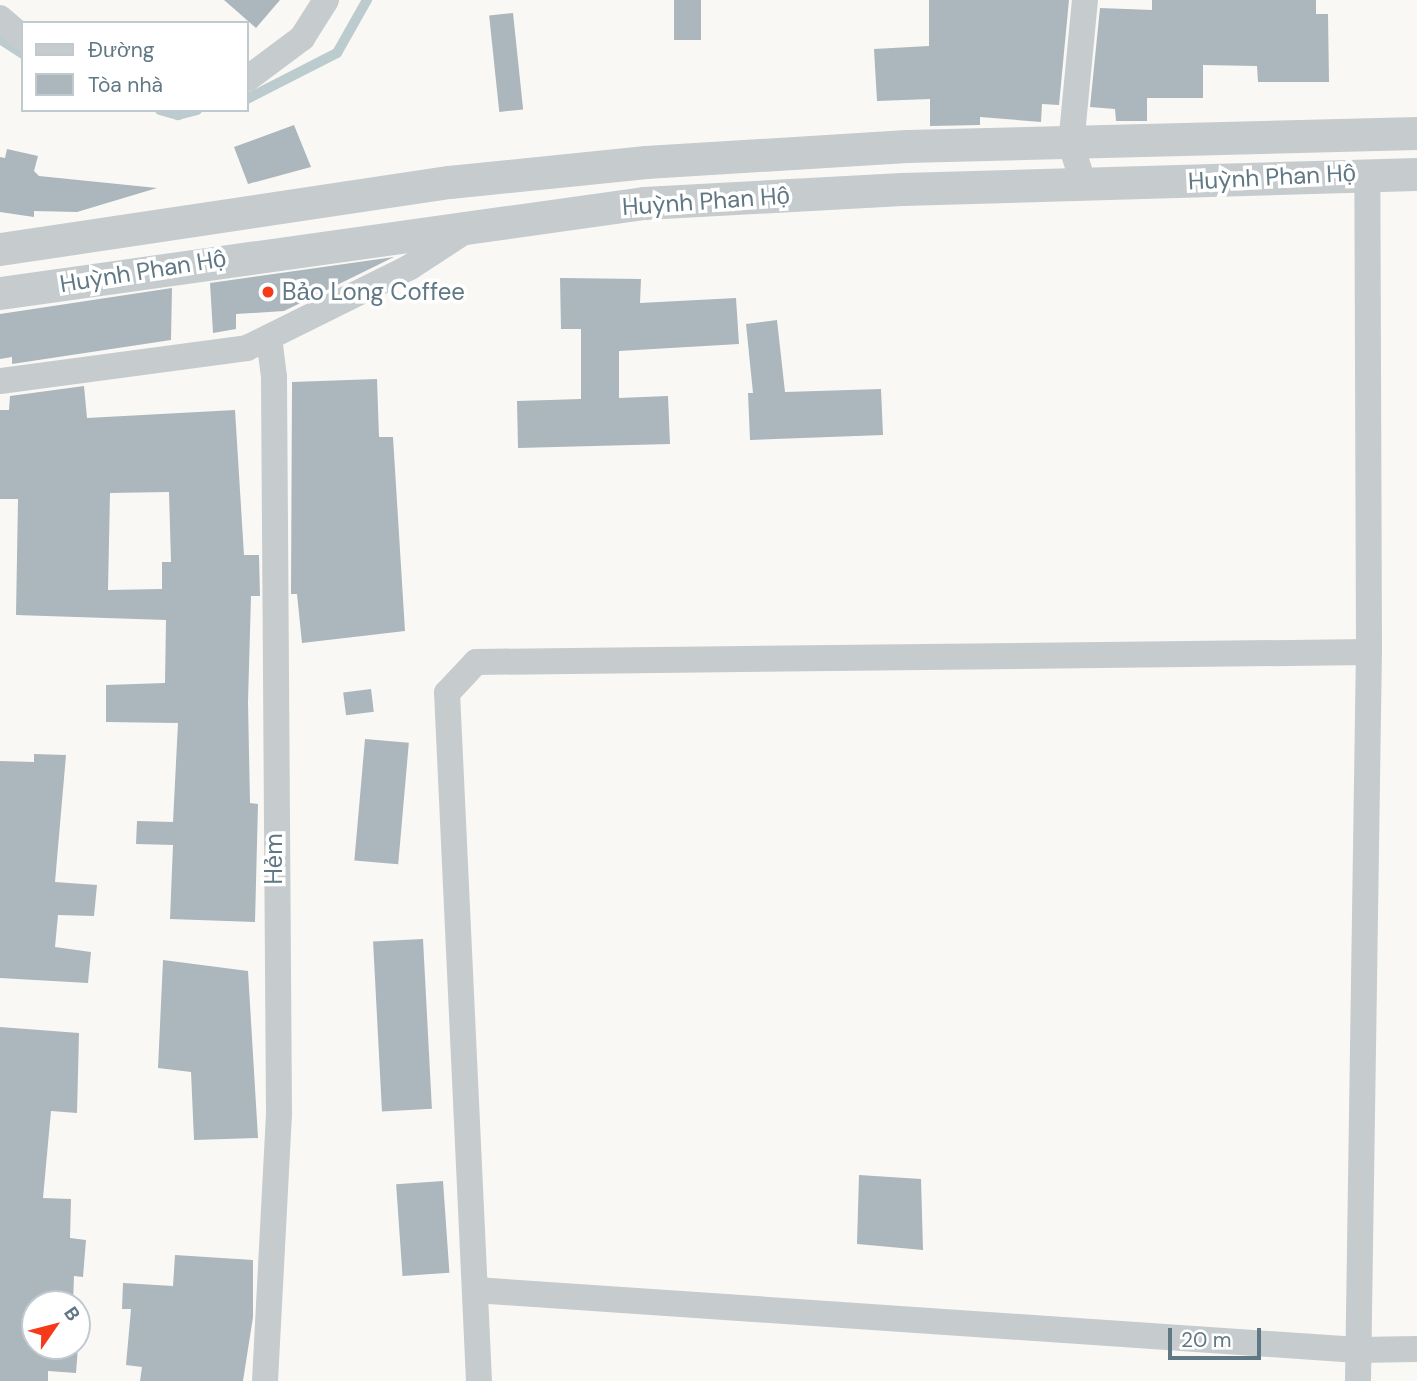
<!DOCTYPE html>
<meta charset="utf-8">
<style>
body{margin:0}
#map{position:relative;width:1417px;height:1381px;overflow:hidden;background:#f9f8f5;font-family:"DM Sans",sans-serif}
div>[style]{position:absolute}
.stream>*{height:10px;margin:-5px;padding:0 5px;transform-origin:5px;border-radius:5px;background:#bccbce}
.building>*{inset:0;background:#abb7bc;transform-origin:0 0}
.minor>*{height:26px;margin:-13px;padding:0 13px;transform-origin:13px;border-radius:13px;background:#c6cbce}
.tertiary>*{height:33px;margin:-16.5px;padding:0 16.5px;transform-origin:16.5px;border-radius:16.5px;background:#c6cbce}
.dots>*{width:19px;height:19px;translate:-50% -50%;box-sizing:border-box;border:4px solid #fff;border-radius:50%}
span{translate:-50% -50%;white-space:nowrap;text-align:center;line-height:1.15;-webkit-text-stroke:7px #fff;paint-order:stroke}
.street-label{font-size:24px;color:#607784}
.poi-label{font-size:24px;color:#607784}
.left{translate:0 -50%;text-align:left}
.legend{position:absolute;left:21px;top:21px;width:228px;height:91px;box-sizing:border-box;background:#fff;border:2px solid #bfc9ce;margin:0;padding:9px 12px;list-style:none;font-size:21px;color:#607784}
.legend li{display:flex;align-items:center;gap:14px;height:35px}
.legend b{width:35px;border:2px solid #bfc9ce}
.north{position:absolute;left:21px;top:1290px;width:70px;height:70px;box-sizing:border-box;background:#fff;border:2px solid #bfc9ce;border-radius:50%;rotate:55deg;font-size:19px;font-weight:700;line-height:28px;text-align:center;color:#607784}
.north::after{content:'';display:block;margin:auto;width:24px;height:32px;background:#f63918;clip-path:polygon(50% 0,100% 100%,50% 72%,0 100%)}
.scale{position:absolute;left:1168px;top:1328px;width:93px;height:32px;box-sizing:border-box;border:4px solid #607784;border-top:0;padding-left:9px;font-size:21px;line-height:24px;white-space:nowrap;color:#607784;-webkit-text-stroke:5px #fff;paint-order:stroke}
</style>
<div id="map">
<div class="stream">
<i style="left:0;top:39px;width:27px;rotate:33deg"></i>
<i style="left:247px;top:99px;width:101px;rotate:-27.1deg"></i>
<i style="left:337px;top:53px;width:61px;rotate:-60.5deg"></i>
<i style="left:160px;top:110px;width:19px;rotate:16deg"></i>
<i style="left:178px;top:115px;width:20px;rotate:-15deg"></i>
</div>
<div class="building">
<i style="clip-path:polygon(224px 0,280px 0,256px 28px)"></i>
<i style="left:674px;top:0;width:27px;height:40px"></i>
<i style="clip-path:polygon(929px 0,1069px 0,1059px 105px,1042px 104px,1041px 122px,980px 117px,980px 125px,930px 126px,930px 99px,877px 101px,874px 49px,929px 46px)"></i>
<i style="clip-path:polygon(1152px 0,1316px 0,1316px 14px,1328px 14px,1329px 82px,1258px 82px,1257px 66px,1203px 65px,1203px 98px,1147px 98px,1147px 121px,1116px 121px,1115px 109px,1090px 107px,1100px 8px,1152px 10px)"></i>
<i style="left:513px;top:13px;width:97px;height:24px;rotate:84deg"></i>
<i style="clip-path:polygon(294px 125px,311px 167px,248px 184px,234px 147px)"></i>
<i style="clip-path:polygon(7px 149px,38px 156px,34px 171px,39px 176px,157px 188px,77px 212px,34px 211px,34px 217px,0 212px,0 157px,5px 158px)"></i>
<i style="clip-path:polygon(394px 257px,284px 311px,236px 314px,236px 329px,213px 333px,210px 283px)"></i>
<i style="clip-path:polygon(560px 278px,641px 279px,640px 303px,736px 298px,739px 344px,619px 351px,619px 398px,668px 396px,670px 444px,518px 448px,517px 401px,581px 399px,581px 329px,561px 329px)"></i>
<i style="clip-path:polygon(172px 288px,171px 340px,12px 364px,12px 357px,0 359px,0 314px)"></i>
<i style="clip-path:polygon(777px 320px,785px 392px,881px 389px,883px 435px,750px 440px,748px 393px,753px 393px,746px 324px)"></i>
<i style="clip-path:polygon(377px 379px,379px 437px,393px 437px,405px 631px,302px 643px,297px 594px,291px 594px,292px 382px)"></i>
<i style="clip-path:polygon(evenodd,84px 386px,87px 418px,235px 410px,244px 555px,259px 555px,260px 596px,251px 596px,248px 702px,250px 803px,258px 804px,255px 922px,170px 919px,173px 845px,136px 844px,137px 821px,173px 822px,178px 723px,106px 722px,106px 685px,165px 683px,166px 620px,16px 615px,18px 499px,0 499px,0 410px,9px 410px,10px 396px,84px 386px,169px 492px,171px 562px,162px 562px,162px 589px,108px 590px,110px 493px,169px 492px)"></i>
<i style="left:371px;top:689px;width:23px;height:28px;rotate:83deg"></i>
<i style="left:365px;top:739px;width:44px;height:122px;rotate:5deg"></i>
<i style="clip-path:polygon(34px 754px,66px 755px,55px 882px,97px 885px,94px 916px,58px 915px,55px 947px,91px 952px,88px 983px,0 978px,0 761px,34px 762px)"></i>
<i style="left:423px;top:939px;width:170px;height:50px;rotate:87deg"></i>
<i style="clip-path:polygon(163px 960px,248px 971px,258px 1138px,194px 1140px,191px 1072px,158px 1068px)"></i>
<i style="clip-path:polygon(0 1027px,79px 1033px,77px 1113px,51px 1111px,43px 1198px,71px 1199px,70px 1238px,86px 1240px,83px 1277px,74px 1276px,73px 1304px,35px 1304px,35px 1346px,78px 1347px,76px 1373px,48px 1371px,48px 1381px,0 1381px)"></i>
<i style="clip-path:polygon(859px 1175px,921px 1179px,923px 1250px,857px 1244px)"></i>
<i style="left:443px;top:1181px;width:92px;height:47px;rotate:86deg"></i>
<i style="clip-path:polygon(175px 1255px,253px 1260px,253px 1317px,243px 1381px,140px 1381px,142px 1367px,126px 1365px,131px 1309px,122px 1309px,123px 1283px,173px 1286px)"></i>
</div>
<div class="minor">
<i style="left:0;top:18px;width:30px;rotate:41deg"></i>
<i style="left:247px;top:79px;width:69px;rotate:-36.7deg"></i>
<i style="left:302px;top:38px;width:45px;rotate:-57.7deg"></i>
<i style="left:1084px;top:185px;width:42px;rotate:-108deg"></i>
<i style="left:1071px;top:145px;width:146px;rotate:-84.5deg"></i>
<i style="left:0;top:381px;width:249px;rotate:-7.6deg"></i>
<i style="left:247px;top:348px;width:182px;rotate:-26.4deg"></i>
<i style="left:410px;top:267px;width:68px;rotate:-33deg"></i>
<i style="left:475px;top:1290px;width:885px;rotate:3.89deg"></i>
<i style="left:1358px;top:1350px;width:59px;rotate:-1deg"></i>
<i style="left:265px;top:1381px;width:266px;rotate:-87deg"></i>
<i style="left:279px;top:1115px;width:738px;rotate:-90.39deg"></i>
<i style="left:274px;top:377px;width:40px;rotate:-97.1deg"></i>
<i style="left:479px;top:1381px;width:689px;rotate:-92.66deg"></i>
<i style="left:447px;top:693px;width:42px;rotate:-46.9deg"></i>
<i style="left:476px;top:662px;width:893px;rotate:-0.64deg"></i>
<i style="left:1358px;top:1381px;width:729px;rotate:-89.14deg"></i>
<i style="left:1369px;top:652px;width:479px;rotate:-90.2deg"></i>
</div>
<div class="tertiary">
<i style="left:0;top:249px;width:454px;rotate:-8.5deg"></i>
<i style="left:449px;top:182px;width:198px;rotate:-5.8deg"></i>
<i style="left:646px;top:162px;width:261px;rotate:-3.5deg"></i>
<i style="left:907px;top:146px;width:510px;rotate:-1.46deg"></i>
<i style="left:0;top:293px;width:650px;rotate:-7.96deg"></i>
<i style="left:644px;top:203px;width:258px;rotate:-3.1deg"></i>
<i style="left:902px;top:189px;width:515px;rotate:-1.67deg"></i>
</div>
<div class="dots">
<i style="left:268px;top:292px;background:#f63918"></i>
</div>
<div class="street-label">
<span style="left:1272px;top:177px;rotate:-3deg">Huỳnh Phan Hộ</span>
<span style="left:706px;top:201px;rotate:-4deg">Huỳnh Phan Hộ</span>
<span style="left:143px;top:271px;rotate:-9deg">Huỳnh Phan Hộ</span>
<span style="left:274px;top:859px;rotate:-90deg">Hẻm</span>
</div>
<div class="poi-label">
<span class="left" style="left:282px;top:292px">Bảo Long Coffee</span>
</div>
<ul class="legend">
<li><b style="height:9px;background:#c6cbce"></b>Đường</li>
<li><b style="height:19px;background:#abb7bc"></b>Tòa nhà</li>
</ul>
<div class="north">B</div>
<div class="scale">20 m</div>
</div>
